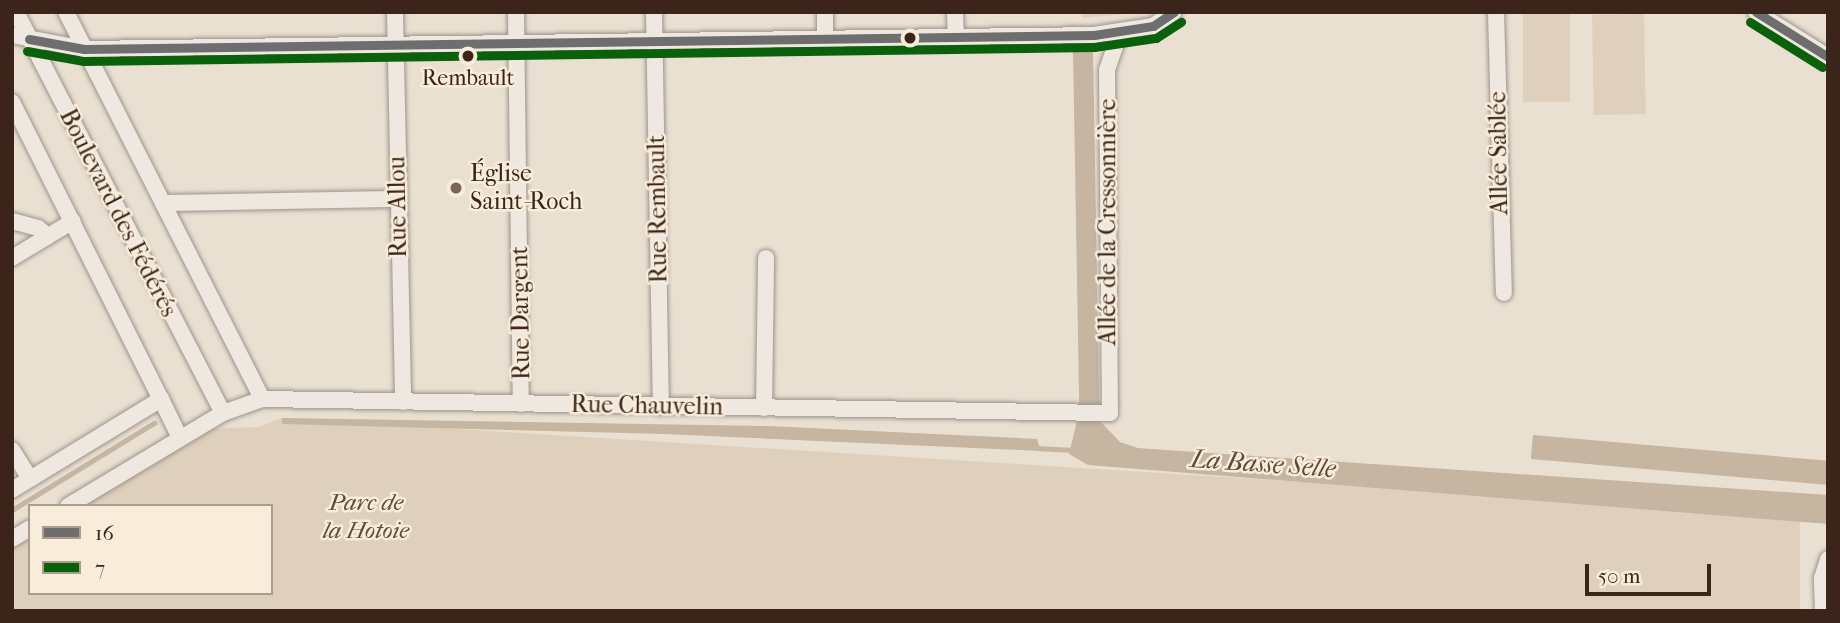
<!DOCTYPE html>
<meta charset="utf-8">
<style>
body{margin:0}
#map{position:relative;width:1840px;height:623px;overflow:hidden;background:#eae0d2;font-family:"IM FELL French Canon",serif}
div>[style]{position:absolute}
.green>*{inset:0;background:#ded0bc;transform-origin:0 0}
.water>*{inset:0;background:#c5b5a1;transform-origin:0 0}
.stream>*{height:5px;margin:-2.5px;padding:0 2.5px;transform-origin:2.5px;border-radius:2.5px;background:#c5b5a1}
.roads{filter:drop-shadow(0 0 2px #9c948b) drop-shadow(0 0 2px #9c948b)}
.street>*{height:16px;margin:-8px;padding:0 8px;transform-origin:8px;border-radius:8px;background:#eee8e1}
.bus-1>*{height:9px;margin:-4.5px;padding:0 4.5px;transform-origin:4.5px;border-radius:4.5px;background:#6e6e6e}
.bus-2>*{height:9px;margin:-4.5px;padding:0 4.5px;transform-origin:4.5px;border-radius:4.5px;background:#0b610b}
.dots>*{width:19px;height:19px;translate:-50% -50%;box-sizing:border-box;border:4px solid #f8ecdb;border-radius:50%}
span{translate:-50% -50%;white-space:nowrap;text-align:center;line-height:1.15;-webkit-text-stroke:5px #f8ecdb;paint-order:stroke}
.bus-label{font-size:22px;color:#3b251a}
.street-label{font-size:24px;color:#3b251a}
.poi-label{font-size:24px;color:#3b251a}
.left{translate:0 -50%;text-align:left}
.park-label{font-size:24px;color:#624c3e;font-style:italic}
.water-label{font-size:26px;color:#604a3c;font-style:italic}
.frame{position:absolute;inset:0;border:14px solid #3b251a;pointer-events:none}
.legend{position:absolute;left:28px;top:504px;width:245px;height:91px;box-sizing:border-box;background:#f8ecdb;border:2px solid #ac9c8e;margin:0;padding:9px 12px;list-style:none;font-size:21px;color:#3b251a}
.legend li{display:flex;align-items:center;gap:14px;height:35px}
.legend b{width:35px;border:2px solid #ac9c8e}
.scale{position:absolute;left:1585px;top:564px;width:126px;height:32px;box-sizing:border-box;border:4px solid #3b251a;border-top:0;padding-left:9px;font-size:21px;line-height:24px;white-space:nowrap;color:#3b251a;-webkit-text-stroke:5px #f8ecdb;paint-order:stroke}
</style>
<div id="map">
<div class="green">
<i style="clip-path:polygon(1083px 12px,1147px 12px,1083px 18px)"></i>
<i style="left:1523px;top:12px;width:47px;height:90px"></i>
<i style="left:1644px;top:14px;width:100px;height:52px;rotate:89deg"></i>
<i style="clip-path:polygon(282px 418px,1800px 513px,1800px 611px,12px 611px,12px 545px,30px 535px,30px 593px,271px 593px,271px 506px,78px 506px,206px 429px,259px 427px)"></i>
</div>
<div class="water">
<i style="left:1093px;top:50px;width:356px;height:20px;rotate:89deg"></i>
<i style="clip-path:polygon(282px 418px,768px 426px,1037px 439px,1041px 451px,664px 434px,282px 424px)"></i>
<i style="clip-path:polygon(1077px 421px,1100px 421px,1120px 442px,1138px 448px,1828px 495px,1828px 524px,1088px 465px,1069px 454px)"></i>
<i style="left:1533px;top:435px;width:296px;height:24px;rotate:5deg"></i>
</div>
<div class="stream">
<i style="left:1036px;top:448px;width:39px;rotate:3deg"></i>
<i style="left:12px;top:510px;width:167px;rotate:-31.5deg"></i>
</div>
<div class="roads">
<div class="street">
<i style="left:16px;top:12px;width:451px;rotate:62.7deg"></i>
<i style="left:66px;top:12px;width:434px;rotate:63.1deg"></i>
<i style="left:395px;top:12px;width:390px;rotate:88.8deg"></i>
<i style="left:516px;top:12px;width:392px;rotate:89.3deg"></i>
<i style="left:654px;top:12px;width:395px;rotate:89deg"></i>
<i style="left:825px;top:12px;width:27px;rotate:90deg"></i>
<i style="left:955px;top:12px;width:25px;rotate:88deg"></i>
<i style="left:1496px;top:12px;width:281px;rotate:88.4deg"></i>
<i style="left:1756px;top:12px;width:85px;rotate:32deg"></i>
<i style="left:12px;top:35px;width:73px;rotate:11deg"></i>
<i style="left:84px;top:49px;width:1010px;rotate:-0.79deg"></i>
<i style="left:1094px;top:35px;width:60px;rotate:-8.7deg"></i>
<i style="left:1153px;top:26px;width:25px;rotate:-34deg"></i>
<i style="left:12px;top:102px;width:332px;rotate:63.4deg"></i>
<i style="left:163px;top:203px;width:234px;rotate:-1deg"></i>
<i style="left:12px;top:221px;width:27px;rotate:15deg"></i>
<i style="left:38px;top:228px;width:13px;rotate:39deg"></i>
<i style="left:12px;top:258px;width:71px;rotate:-31.2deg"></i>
<i style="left:764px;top:408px;width:150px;rotate:-89.2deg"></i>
<i style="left:12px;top:450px;width:34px;rotate:58deg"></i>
<i style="left:12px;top:490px;width:175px;rotate:-31.4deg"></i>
<i style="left:161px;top:399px;width:43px;rotate:64deg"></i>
<i style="left:68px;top:506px;width:181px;rotate:-31deg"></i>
<i style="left:223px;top:413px;width:41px;rotate:-19.7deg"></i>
<i style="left:262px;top:399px;width:848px;rotate:0.95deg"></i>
<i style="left:1110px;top:413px;width:343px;rotate:-90.5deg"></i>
<i style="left:1107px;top:70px;width:39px;rotate:-71deg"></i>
<i style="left:12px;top:539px;width:21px;rotate:-31deg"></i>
<i style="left:1823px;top:611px;width:33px;rotate:-92deg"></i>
<i style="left:1822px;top:578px;width:20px;rotate:-72deg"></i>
</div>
</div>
<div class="bus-1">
<i style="left:1756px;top:12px;width:85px;rotate:32deg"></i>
<i style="left:29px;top:39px;width:56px;rotate:10.3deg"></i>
<i style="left:84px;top:49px;width:1010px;rotate:-0.79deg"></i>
<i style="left:1094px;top:35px;width:60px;rotate:-8.7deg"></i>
<i style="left:1153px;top:26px;width:25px;rotate:-34deg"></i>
</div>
<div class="bus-2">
<i style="left:1750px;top:22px;width:85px;rotate:32deg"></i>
<i style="left:27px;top:51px;width:58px;rotate:10deg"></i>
<i style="left:84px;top:61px;width:1010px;rotate:-0.79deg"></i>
<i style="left:1094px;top:47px;width:63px;rotate:-8.3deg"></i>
<i style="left:1156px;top:38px;width:30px;rotate:-33deg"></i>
</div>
<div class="dots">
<i style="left:910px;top:38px;background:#3b251a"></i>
<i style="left:468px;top:56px;background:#3b251a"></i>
<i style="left:456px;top:188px;background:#78665a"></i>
</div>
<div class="bus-label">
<span style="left:468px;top:79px">Rembault</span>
</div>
<div class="street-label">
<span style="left:1499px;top:153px;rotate:-91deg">Allée Sablée</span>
<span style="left:398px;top:207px;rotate:-91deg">Rue Allou</span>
<span style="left:658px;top:209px;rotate:-91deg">Rue Rembault</span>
<span style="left:118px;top:213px;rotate:63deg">Boulevard des Fédérés</span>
<span style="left:1108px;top:222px;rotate:-90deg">Allée de la Cressonnière</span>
<span style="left:521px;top:313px;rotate:-91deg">Rue Dargent</span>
<span style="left:647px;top:406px;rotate:1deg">Rue Chauvelin</span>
</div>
<div class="poi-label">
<span class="left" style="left:470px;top:188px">Église<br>Saint-Roch</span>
</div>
<div class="park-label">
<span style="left:366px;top:517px">Parc de<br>la Hotoie</span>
</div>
<div class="water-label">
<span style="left:1263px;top:464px;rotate:4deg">La Basse Selle</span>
</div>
<div class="frame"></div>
<ul class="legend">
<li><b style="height:9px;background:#6e6e6e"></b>16</li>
<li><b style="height:9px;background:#0b610b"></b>7</li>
</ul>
<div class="scale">50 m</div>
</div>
